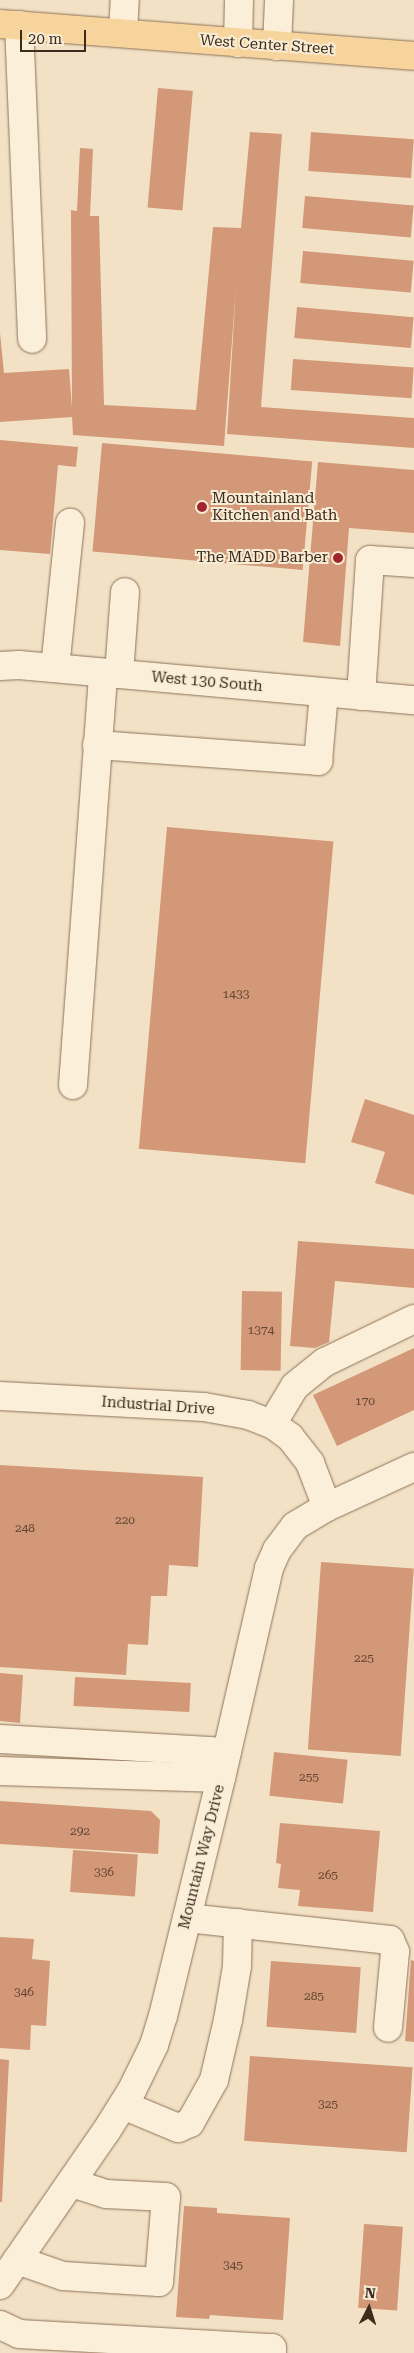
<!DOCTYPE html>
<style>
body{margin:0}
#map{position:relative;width:414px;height:2353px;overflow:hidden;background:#f2e1c5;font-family:"Roboto Serif",serif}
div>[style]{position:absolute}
.building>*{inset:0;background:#d29878;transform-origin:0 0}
.roads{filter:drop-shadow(0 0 1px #8e7259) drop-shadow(0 0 1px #8e7259)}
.minor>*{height:28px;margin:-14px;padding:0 14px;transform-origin:14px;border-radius:14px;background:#fbefd9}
.major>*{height:28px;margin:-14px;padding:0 14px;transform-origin:14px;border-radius:14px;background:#f7d49b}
.dots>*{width:14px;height:14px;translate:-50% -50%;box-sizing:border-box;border:2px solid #f8ecd5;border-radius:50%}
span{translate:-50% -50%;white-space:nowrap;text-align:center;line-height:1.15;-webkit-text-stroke:4px #f8ecd5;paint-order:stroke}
.number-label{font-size:12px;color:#624634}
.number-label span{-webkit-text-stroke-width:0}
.street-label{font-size:15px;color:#3d2b1e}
.poi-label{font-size:15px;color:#3d2b1e}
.left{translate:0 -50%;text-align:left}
.right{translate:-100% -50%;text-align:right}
.north{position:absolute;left:344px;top:2283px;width:50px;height:50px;-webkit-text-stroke:4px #f8ecd5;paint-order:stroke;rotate:5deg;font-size:14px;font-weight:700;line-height:20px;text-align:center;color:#3d2b1e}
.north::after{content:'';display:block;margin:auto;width:18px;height:22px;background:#3d2b1e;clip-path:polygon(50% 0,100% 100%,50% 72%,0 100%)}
.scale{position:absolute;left:20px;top:30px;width:66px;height:22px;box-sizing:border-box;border:2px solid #3d2b1e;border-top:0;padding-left:6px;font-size:15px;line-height:18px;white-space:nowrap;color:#3d2b1e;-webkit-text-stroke:4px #f8ecd5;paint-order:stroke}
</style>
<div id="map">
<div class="building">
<i style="left:158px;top:88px;width:35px;height:120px;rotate:5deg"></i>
<i style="clip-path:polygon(250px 132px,282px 134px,261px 407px,414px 418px,414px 448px,227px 434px,236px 288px,224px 446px,73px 435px,72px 417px,0 422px,0 333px,4px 373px,69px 369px,72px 408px,71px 210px,77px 211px,80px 148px,93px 149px,90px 216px,99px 216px,104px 405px,196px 410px,213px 227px,241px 228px)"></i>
<i style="left:311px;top:132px;width:103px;height:39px;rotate:4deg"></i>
<i style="left:305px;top:196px;width:109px;height:32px;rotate:5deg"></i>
<i style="left:303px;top:251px;width:111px;height:32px;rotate:5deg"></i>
<i style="left:297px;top:307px;width:117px;height:31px;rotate:5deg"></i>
<i style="left:293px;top:359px;width:121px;height:31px;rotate:4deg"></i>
<i style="clip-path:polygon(0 440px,78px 447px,76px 467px,58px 465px,50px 554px,0 550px)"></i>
<i style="left:102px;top:443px;width:211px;height:109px;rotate:5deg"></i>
<i style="clip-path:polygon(318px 462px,414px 470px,414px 533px,349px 528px,340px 646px,303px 642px)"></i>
<i style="left:167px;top:827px;width:167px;height:323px;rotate:5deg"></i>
<i style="clip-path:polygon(365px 1099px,414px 1115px,414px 1195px,375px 1183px,385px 1152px,351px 1142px)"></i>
<i style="clip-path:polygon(298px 1241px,414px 1249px,414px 1288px,335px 1281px,329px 1342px,315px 1348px,290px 1346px)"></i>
<i style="left:242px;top:1291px;width:40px;height:79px;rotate:1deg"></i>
<i style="clip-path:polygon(414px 1348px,414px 1410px,337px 1446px,313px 1395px)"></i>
<i style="clip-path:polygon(0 1465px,203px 1477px,198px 1567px,169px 1565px,167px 1596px,151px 1596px,148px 1645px,128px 1644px,126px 1675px,0 1667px)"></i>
<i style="left:321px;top:1562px;width:93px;height:188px;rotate:4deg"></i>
<i style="clip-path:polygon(0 1673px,23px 1675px,20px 1723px,0 1721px)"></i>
<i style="left:75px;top:1677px;width:116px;height:29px;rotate:3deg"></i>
<i style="left:274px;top:1752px;width:74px;height:44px;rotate:6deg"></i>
<i style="clip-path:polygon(0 1801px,151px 1811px,160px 1820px,158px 1854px,0 1844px)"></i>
<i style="clip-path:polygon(280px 1823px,380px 1831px,373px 1912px,298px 1906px,300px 1890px,278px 1888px,281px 1864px,276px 1863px)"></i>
<i style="left:73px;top:1850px;width:65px;height:42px;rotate:4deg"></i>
<i style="clip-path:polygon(0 1937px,34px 1939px,32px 1959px,50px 1961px,46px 2026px,31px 2025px,30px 2050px,0 2048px)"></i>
<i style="clip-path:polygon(411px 1960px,414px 1961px,414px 2042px,405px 2041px)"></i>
<i style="left:271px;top:1961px;width:90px;height:66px;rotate:4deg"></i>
<i style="left:250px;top:2056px;width:163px;height:85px;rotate:4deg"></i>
<i style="clip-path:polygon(0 2059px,9px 2060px,2px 2202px,0 2202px)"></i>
<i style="clip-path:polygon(184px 2206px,217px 2208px,217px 2213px,290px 2218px,283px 2320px,210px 2315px,209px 2319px,176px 2317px)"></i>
<i style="left:364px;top:2224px;width:39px;height:84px;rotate:4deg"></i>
</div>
<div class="roads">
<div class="minor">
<i style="left:19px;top:25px;width:314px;rotate:87.6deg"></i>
<i style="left:123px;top:33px;width:33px;rotate:-87deg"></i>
<i style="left:238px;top:43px;width:43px;rotate:-88.7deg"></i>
<i style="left:277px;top:46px;width:46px;rotate:-87.5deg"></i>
<i style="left:0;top:666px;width:19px;rotate:-3deg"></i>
<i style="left:19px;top:665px;width:397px;rotate:5.1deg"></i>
<i style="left:55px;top:668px;width:146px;rotate:-84.1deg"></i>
<i style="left:119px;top:674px;width:82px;rotate:-85.8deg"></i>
<i style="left:361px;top:696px;width:136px;rotate:-86.2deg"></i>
<i style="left:370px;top:560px;width:44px;rotate:3.9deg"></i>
<i style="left:97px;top:745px;width:222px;rotate:4.1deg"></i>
<i style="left:318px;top:761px;width:68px;rotate:-85deg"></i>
<i style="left:73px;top:1085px;width:413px;rotate:-85.8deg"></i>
<i style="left:0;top:1396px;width:204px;rotate:3.1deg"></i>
<i style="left:204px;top:1407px;width:45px;rotate:10.3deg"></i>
<i style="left:248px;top:1415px;width:26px;rotate:21deg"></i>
<i style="left:272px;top:1424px;width:22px;rotate:36deg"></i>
<i style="left:290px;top:1437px;width:33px;rotate:52deg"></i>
<i style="left:310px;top:1463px;width:47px;rotate:68.9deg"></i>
<i style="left:272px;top:1424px;width:44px;rotate:-58.8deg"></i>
<i style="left:295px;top:1386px;width:38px;rotate:-39deg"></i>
<i style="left:325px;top:1362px;width:99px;rotate:-25.8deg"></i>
<i style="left:0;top:1739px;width:227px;rotate:3.3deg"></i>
<i style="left:0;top:1771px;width:221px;rotate:1.8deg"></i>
<i style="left:187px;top:1918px;width:204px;rotate:6.2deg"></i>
<i style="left:390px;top:1940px;width:13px;rotate:67deg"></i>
<i style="left:395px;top:1952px;width:76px;rotate:95.3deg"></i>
<i style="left:123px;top:2105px;width:60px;rotate:22.7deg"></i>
<i style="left:178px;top:2128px;width:13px;rotate:-23deg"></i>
<i style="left:190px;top:2123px;width:49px;rotate:-60.8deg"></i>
<i style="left:214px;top:2080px;width:62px;rotate:-76.9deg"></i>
<i style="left:228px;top:2020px;width:55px;rotate:-80.5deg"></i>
<i style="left:237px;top:1966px;width:43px;rotate:-88.7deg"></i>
<i style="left:17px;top:2260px;width:49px;rotate:19.2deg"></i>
<i style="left:63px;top:2276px;width:96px;rotate:3.6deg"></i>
<i style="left:159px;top:2282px;width:85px;rotate:-85.3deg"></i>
<i style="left:166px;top:2197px;width:60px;rotate:-177.1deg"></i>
<i style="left:106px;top:2194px;width:36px;rotate:-162deg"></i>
<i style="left:0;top:2285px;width:188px;rotate:-55.4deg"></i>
<i style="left:107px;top:2130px;width:47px;rotate:-58deg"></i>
<i style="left:132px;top:2090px;width:50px;rotate:-63.9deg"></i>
<i style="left:154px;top:2045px;width:30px;rotate:-73deg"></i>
<i style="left:163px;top:2016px;width:245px;rotate:-76.3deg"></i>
<i style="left:221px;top:1778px;width:215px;rotate:-77.1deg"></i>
<i style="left:269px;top:1568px;width:20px;rotate:-66deg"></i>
<i style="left:277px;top:1550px;width:30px;rotate:-53deg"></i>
<i style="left:295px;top:1526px;width:37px;rotate:-31deg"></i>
<i style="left:327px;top:1507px;width:96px;rotate:-24.7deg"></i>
<i style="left:0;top:2325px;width:21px;rotate:25deg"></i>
<i style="left:19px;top:2334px;width:253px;rotate:3.2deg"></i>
<i style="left:272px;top:2348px;width:5px;rotate:90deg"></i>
</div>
<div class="major">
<i style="left:0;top:24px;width:415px;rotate:4.4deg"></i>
</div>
</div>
<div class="dots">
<i style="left:202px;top:507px;background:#a2242d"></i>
<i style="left:338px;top:558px;background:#a2242d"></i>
</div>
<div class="number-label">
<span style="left:236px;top:995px">1433</span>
<span style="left:261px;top:1331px">1374</span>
<span style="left:365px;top:1402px">170</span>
<span style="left:125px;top:1521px">220</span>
<span style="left:25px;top:1529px">248</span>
<span style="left:364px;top:1659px">225</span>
<span style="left:309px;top:1778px">255</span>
<span style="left:80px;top:1832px">292</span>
<span style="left:104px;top:1873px">336</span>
<span style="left:328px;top:1876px">265</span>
<span style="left:24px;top:1993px">346</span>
<span style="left:314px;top:1997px">285</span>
<span style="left:328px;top:2105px">325</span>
<span style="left:233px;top:2266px">345</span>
</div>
<div class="street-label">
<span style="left:267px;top:45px;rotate:4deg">West Center Street</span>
<span style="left:207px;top:682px;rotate:5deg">West 130 South</span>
<span style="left:158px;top:1406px;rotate:4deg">Industrial Drive</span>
<span style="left:202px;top:1857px;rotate:-76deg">Mountain Way Drive</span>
</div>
<div class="poi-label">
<span class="left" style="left:212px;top:507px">Mountainland<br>Kitchen and Bath</span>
<span class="right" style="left:328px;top:558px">The MADD Barber</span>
</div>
<div class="north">N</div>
<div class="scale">20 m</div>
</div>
